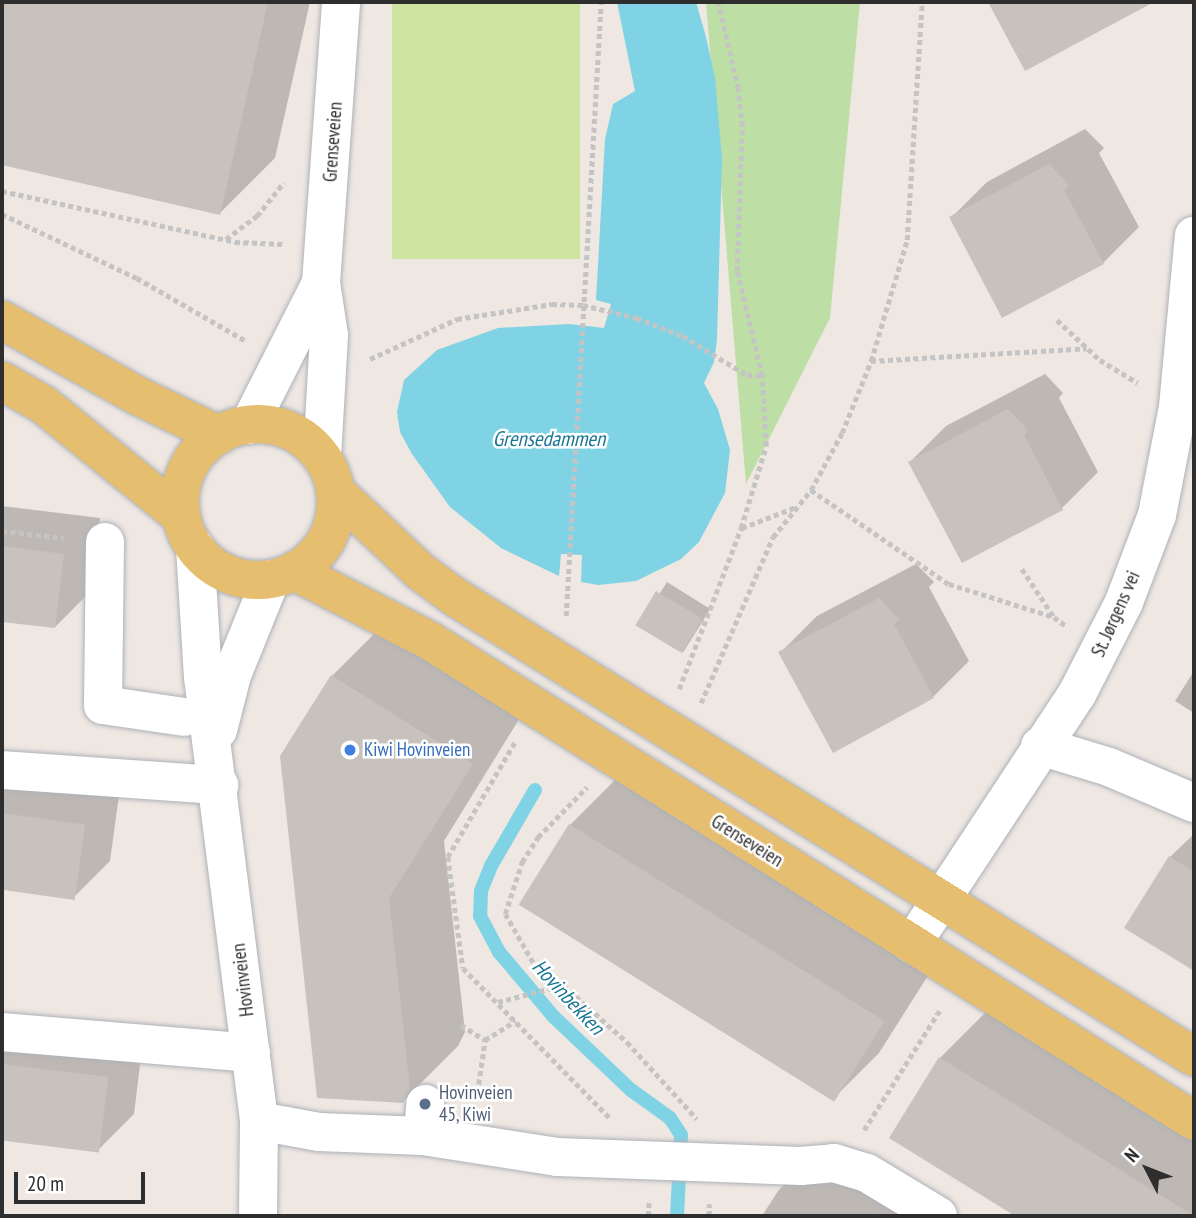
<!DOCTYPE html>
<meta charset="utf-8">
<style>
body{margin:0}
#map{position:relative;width:1196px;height:1218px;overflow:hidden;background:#eee7e2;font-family:"PT Sans Narrow",sans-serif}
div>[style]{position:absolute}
.green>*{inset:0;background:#bddea4}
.pitch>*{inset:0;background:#cee4a1;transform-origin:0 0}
.water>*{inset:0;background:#80d3e5}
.shadow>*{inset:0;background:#0003;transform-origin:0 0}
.stream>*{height:14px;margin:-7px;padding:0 7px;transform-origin:7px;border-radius:7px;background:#80d3e5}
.building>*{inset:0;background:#c7c2bd;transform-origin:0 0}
.path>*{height:4.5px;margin-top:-2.25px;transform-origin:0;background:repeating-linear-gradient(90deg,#c4c4c4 0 5px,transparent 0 8.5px)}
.roads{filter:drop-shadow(0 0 2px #aeb1b8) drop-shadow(0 0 2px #aeb1b8)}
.minor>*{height:38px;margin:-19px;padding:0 19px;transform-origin:19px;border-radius:19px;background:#fff}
.major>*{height:38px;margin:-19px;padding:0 19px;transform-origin:19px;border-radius:19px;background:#e5bf6f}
.major>.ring{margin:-19px;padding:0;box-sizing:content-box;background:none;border:38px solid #e5bf6f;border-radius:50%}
.dots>*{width:19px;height:19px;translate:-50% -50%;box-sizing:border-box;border:4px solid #fff;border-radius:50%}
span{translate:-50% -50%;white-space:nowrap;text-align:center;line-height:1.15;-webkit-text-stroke:5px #fff;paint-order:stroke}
.street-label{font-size:19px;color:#2e2e2e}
.shop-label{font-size:19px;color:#366cbe}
.left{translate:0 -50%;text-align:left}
.service-label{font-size:19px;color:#4e5e75}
.water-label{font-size:21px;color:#1a7695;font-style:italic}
.frame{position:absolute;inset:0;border:4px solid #2e2e2e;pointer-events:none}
.north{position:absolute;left:1112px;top:1134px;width:70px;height:70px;-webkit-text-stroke:5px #fff;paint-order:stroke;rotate:312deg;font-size:19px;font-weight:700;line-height:28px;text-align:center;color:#2e2e2e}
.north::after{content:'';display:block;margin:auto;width:24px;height:32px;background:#2e2e2e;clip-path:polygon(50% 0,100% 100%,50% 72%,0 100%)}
.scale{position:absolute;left:14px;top:1172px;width:131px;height:32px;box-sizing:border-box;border:4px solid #2e2e2e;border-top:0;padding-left:9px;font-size:21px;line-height:24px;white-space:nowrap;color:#2e2e2e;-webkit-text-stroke:5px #fff;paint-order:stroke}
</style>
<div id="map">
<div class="green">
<i style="clip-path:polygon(706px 2px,860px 2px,830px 318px,746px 484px)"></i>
</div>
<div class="pitch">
<i style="left:392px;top:2px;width:188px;height:257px"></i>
</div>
<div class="water">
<i style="clip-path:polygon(617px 2px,696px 2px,706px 37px,715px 78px,722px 159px,717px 340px,714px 362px,704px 383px,718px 409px,730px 450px,725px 493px,699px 542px,681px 559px,636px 581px,598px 585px,581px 582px,582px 555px,561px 554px,559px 576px,501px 548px,450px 507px,412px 454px,400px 432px,397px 412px,404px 380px,437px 350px,498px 328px,569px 324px,604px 328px,611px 304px,596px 300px,605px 139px,613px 104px,635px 91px)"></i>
</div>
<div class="shadow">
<i style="clip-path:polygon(2px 2px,310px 2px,275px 158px,220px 213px,2px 163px)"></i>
<i style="clip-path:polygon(990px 2px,1139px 2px,1126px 15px,1026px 69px)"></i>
<i style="clip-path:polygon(1085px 129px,1104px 148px,1099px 153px,1139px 227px,1103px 263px,951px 218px,987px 182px)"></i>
<i style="clip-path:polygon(1045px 374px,1063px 393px,1059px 398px,1098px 472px,1062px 508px,962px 561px,910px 462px,946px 426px)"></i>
<i style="clip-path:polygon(2px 506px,100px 518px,91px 591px,55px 627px,2px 620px)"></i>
<i style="clip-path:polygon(916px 564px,934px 582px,929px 587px,969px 661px,933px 697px,781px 652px,817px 616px)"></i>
<i style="left:667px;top:582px;width:51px;height:51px;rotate:32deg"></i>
<i style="clip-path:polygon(387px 621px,526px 708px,444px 841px,465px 1032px,458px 1046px,402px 1102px,332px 676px)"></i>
<i style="clip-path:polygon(1194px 671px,1194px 713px,1175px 701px)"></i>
<i style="clip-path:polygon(2px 772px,120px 788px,110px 861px,74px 897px,2px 887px)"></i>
<i style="clip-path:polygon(617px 778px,929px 974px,879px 1053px,832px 1100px,570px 825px)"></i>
<i style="clip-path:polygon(1194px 834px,1194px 969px,1127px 927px,1170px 857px)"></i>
<i style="clip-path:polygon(987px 1011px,1194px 1140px,1194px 1216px,1018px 1216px,891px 1137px,940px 1058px)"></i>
<i style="clip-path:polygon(2px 1024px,143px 1041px,134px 1114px,98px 1150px,2px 1138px)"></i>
<i style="clip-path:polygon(825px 1144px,941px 1216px,762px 1216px,778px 1191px)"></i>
</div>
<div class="stream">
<i style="left:535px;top:790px;width:88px;rotate:120.1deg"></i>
<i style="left:491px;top:866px;width:27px;rotate:112deg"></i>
<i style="left:481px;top:891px;width:25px;rotate:92deg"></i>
<i style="left:480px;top:916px;width:41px;rotate:62.2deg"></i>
<i style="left:499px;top:952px;width:85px;rotate:49.8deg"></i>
<i style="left:554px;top:1017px;width:106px;rotate:43.5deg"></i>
<i style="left:631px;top:1090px;width:48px;rotate:35.7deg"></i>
<i style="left:670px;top:1118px;width:20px;rotate:57deg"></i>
<i style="left:681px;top:1135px;width:81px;rotate:92.8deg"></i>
</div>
<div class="building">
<i style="clip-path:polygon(2px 2px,268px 2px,220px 215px,2px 165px)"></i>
<i style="clip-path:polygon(988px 2px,1154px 2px,1025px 71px)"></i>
<i style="clip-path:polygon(1049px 164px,1069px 185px,1064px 190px,1104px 264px,1002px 318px,949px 217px)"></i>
<i style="clip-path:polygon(1008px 409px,1028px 430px,1024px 435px,1063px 510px,962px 563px,908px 462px)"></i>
<i style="clip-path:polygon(2px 546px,64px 554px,55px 628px,2px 622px)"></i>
<i style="left:656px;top:591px;width:54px;height:40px;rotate:31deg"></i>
<i style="clip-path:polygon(879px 598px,899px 619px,894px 624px,934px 698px,833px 753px,778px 652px)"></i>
<i style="clip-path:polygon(331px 675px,473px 764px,389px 898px,410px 1089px,403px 1103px,317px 1098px,280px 756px)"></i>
<i style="left:2px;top:813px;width:84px;height:76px;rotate:8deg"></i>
<i style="left:569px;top:824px;width:372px;height:95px;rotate:32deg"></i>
<i style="clip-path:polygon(1169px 856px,1194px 872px,1194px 971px,1124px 928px)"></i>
<i style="clip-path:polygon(939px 1057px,1194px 1216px,1015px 1216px,889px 1138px)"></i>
<i style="left:2px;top:1064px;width:107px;height:76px;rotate:7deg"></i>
</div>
<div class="path">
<i style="left:2px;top:191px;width:239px;rotate:12.3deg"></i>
<i style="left:235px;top:242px;width:49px;rotate:2.3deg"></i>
<i style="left:2px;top:214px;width:149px;rotate:25.4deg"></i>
<i style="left:137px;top:278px;width:126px;rotate:30deg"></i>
<i style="left:226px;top:239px;width:39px;rotate:-37deg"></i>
<i style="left:257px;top:216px;width:43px;rotate:-51.5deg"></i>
<i style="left:1057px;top:320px;width:59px;rotate:42.9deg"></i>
<i style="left:1100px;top:360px;width:44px;rotate:31.2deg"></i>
<i style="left:370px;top:359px;width:96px;rotate:-24.7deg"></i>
<i style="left:457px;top:319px;width:96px;rotate:-9deg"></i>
<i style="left:552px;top:304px;width:31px;rotate:2deg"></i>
<i style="left:583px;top:305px;width:56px;rotate:13.5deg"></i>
<i style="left:637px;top:318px;width:49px;rotate:21.4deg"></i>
<i style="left:683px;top:336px;width:75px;rotate:31.4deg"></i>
<i style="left:747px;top:375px;width:15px;rotate:4deg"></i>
<i style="left:871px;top:361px;width:216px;rotate:-3.4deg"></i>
<i style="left:811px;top:490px;width:167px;rotate:34.3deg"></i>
<i style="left:949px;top:584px;width:110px;rotate:17.4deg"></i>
<i style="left:742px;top:528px;width:58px;rotate:-21.3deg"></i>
<i style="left:2px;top:531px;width:62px;rotate:6.4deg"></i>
<i style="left:1022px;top:569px;width:58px;rotate:56.3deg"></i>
<i style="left:1054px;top:617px;width:15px;rotate:37deg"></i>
<i style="left:566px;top:616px;width:615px;rotate:-86.74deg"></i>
<i style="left:679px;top:689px;width:173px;rotate:-68.9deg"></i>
<i style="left:741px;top:528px;width:86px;rotate:-73deg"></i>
<i style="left:766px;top:446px;width:70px;rotate:-93.3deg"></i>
<i style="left:762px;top:376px;width:108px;rotate:-103.4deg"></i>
<i style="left:737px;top:271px;width:145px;rotate:-88deg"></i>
<i style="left:742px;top:126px;width:37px;rotate:-96deg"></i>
<i style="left:738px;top:89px;width:89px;rotate:-102.9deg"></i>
<i style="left:701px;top:703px;width:181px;rotate:-66.6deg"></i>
<i style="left:773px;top:537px;width:60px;rotate:-51deg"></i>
<i style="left:811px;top:490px;width:65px;rotate:-61.5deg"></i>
<i style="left:842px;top:433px;width:78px;rotate:-68.1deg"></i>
<i style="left:871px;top:361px;width:126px;rotate:-73.4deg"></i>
<i style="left:907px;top:240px;width:238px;rotate:-86.4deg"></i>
<i style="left:515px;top:743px;width:132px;rotate:120.4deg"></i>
<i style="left:448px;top:857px;width:112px;rotate:82.3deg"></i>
<i style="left:463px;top:968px;width:209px;rotate:45.6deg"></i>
<i style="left:563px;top:985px;width:30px;rotate:-150deg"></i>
<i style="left:537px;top:970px;width:64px;rotate:-119.7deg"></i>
<i style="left:505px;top:914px;width:55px;rotate:-71.9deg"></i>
<i style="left:522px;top:862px;width:30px;rotate:-57deg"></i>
<i style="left:538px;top:837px;width:70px;rotate:-45.6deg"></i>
<i style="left:498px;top:1002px;width:67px;rotate:-14.7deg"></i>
<i style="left:563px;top:985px;width:86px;rotate:41.7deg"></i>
<i style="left:627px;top:1042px;width:104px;rotate:47.7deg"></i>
<i style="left:461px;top:1025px;width:28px;rotate:32deg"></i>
<i style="left:485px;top:1040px;width:36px;rotate:-32deg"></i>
<i style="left:476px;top:1101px;width:62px;rotate:-81.6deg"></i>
<i style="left:864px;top:1130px;width:142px;rotate:-57.7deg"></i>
<i style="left:648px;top:1216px;width:13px;rotate:-86deg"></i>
<i style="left:709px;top:1216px;width:12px;rotate:-90deg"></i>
</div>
<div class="roads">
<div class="minor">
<i style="left:249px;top:425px;width:159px;rotate:-63.1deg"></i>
<i style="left:322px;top:457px;width:122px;rotate:-86.7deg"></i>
<i style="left:329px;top:335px;width:53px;rotate:-98.7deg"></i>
<i style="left:321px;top:283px;width:282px;rotate:-85.9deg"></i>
<i style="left:105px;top:542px;width:163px;rotate:90.7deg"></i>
<i style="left:103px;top:705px;width:82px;rotate:8.4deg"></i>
<i style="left:195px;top:547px;width:130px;rotate:86.5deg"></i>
<i style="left:203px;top:677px;width:448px;rotate:82.8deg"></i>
<i style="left:259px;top:1121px;width:95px;rotate:90.6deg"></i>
<i style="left:218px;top:730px;width:57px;rotate:-75.7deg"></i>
<i style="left:232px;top:675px;width:104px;rotate:-67.9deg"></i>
<i style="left:1040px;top:746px;width:72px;rotate:16.9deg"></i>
<i style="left:1109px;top:767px;width:92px;rotate:23deg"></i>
<i style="left:2px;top:770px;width:218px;rotate:4deg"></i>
<i style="left:912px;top:944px;width:300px;rotate:-56.6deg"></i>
<i style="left:1077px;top:694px;width:103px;rotate:-62.9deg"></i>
<i style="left:1124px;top:602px;width:93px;rotate:-69.2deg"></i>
<i style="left:1157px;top:515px;width:110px;rotate:-79deg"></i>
<i style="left:1178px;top:407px;width:172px;rotate:-84.7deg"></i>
<i style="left:2px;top:1032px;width:250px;rotate:4.8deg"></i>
<i style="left:259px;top:1121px;width:61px;rotate:10.4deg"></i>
<i style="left:319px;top:1132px;width:104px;rotate:2.2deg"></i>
<i style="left:423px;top:1136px;width:136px;rotate:8.9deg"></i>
<i style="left:557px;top:1157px;width:244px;rotate:2.1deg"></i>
<i style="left:801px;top:1166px;width:33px;rotate:-5deg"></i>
<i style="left:834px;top:1163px;width:34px;rotate:17deg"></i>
<i style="left:867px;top:1173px;width:83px;rotate:31.2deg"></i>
<i style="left:423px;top:1136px;width:32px;rotate:-86deg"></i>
</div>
<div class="major">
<i style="left:2px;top:320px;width:156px;rotate:29.2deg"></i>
<i style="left:138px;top:396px;width:90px;rotate:25.7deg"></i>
<i style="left:2px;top:381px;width:48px;rotate:29.7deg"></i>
<i style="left:44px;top:405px;width:175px;rotate:39deg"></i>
<i class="ring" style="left:180px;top:424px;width:118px;height:118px"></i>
<i style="left:336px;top:492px;width:117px;rotate:43.3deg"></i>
<i style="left:421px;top:572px;width:42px;rotate:36.3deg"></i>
<i style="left:455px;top:597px;width:870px;rotate:31.9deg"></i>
<i style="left:294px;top:571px;width:153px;rotate:27.2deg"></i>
<i style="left:430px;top:641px;width:902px;rotate:32.14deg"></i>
</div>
</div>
<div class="dots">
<i style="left:350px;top:750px;background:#3f7fe0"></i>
<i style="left:425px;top:1104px;background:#5c6f8a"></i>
</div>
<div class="street-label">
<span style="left:333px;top:142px;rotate:-86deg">Grenseveien</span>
<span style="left:1116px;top:614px;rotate:-66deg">St. Jørgens vei</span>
<span style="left:747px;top:841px;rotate:32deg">Grenseveien</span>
<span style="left:243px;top:980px;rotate:-97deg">Hovinveien</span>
</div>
<div class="shop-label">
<span class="left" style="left:364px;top:750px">Kiwi Hovinveien</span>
</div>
<div class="service-label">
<span class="left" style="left:439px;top:1104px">Hovinveien<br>45, Kiwi</span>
</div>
<div class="water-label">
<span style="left:549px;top:439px">Grensedammen</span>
<span style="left:568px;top:997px;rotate:47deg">Hovinbekken</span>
</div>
<div class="frame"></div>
<div class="north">N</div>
<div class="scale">20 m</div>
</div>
